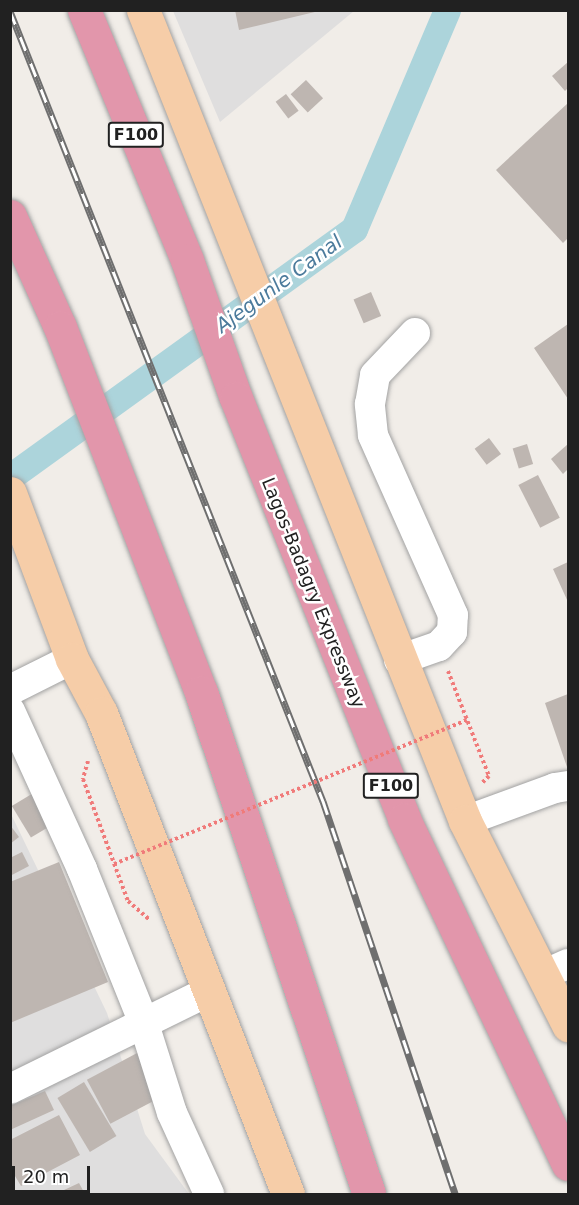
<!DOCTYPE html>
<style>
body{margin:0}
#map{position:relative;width:579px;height:1205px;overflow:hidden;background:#f1ede8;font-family:"DejaVu Sans",sans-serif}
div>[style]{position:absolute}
.residential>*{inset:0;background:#dfdede}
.canal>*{height:27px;margin:-13.5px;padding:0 13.5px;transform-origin:13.5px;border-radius:13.5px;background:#acd4db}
.building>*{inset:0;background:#beb6b1;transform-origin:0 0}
.path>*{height:4px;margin-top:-2px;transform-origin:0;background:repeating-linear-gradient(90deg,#f07b7a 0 3px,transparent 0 6px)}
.roads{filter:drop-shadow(0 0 2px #a2a2a2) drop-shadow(0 0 2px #a2a2a2)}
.minor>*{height:30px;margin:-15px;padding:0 15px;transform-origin:15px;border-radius:15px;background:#fff}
.major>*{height:33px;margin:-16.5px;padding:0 16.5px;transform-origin:16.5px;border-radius:16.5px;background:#f6cda8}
.highway>*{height:33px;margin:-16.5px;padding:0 16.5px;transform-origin:16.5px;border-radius:16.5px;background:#e296ab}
.rail>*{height:7px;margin-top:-3.5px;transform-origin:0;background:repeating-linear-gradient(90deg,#fff 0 14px,#6f6f6f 0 28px);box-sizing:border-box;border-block:2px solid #6f6f6f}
.path-bridge>*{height:4px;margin-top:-2px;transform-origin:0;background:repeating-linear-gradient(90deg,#f07b7a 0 3px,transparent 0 6px)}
span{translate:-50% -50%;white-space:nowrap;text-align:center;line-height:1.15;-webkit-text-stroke:5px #fff;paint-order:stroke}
.shield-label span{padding:2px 4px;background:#fff;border:2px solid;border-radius:4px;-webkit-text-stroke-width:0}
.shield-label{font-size:16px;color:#212121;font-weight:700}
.street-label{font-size:18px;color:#212121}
.water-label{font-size:20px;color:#4c7b9c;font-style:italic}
.frame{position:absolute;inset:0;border:12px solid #212121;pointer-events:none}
.scale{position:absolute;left:12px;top:1166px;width:78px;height:27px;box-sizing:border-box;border:3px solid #212121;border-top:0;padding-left:8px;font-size:18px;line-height:21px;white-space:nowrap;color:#212121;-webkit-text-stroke:4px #fff;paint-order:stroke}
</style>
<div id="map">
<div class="residential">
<i style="clip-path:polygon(173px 11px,354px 11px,220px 122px)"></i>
<i style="clip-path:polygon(10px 812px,107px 1013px,145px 1134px,189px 1194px,11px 1194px)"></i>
</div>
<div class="canal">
<i style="left:10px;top:477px;width:424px;rotate:-35.8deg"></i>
<i style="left:354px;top:229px;width:238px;rotate:-67deg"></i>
</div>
<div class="building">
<i style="clip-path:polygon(235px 10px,319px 10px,319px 11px,239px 30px)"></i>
<i style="clip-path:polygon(568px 62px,568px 88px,565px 91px,552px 76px)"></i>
<i style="left:306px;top:80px;width:25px;height:21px;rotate:47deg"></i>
<i style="left:286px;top:94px;width:21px;height:13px;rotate:53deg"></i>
<i style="clip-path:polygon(568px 103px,568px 238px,563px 243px,496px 170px)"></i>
<i style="left:371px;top:292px;width:26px;height:19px;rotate:67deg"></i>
<i style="clip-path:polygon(568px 324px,568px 399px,534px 348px)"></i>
<i style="left:489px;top:438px;width:20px;height:18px;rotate:53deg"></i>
<i style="left:527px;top:444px;width:21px;height:15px;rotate:73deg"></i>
<i style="clip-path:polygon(568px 444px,568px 469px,563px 474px,551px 459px)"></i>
<i style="left:538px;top:475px;width:48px;height:22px;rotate:63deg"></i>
<i style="clip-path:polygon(568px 562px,568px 602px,553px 569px)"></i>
<i style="clip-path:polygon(568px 694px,568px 770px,545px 703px)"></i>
<i style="left:35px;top:792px;width:37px;height:27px;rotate:59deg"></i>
<i style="clip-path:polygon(10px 825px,19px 837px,10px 844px)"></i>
<i style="clip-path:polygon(22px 852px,29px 866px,10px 876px,10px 858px)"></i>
<i style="clip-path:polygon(59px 862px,108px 982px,10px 1023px,10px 882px)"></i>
<i style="left:139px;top:1052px;width:50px;height:59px;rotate:62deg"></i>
<i style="left:84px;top:1082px;width:63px;height:31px;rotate:59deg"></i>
<i style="clip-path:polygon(45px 1091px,54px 1110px,10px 1130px,10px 1106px)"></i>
<i style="clip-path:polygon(59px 1115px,80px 1155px,21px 1186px,15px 1176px,10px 1179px,10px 1140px)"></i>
<i style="clip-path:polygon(79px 1183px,85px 1194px,66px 1194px,64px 1190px)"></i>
</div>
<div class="path">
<i style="left:448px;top:671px;width:113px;rotate:68.7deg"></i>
<i style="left:489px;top:776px;width:11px;rotate:135deg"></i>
<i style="left:88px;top:761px;width:19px;rotate:106deg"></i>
<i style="left:83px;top:779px;width:130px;rotate:69.8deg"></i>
<i style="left:128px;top:901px;width:28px;rotate:41deg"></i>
</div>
<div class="roads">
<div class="minor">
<i style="left:399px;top:660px;width:42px;rotate:-19.3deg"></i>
<i style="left:439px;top:646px;width:19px;rotate:-47deg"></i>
<i style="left:452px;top:632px;width:17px;rotate:-87deg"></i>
<i style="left:453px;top:615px;width:197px;rotate:-114deg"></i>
<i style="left:373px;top:435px;width:31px;rotate:-96deg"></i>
<i style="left:370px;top:404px;width:29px;rotate:-80deg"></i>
<i style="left:375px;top:375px;width:58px;rotate:-46.4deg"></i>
<i style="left:10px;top:690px;width:69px;rotate:-26.6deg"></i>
<i style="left:10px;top:711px;width:174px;rotate:65.5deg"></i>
<i style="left:82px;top:869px;width:164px;rotate:68.1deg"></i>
<i style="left:143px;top:1021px;width:96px;rotate:72.5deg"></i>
<i style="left:172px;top:1113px;width:89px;rotate:65.4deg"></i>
<i style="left:465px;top:821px;width:96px;rotate:-20.1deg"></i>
<i style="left:555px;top:788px;width:13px;rotate:-9deg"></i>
<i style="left:543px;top:975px;width:27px;rotate:-24deg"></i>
<i style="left:10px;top:1089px;width:220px;rotate:-26.2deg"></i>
</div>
<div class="major">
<i style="left:143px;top:10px;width:873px;rotate:68.34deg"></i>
<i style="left:465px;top:821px;width:229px;rotate:63.2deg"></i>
<i style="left:10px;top:493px;width:177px;rotate:69.5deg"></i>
<i style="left:72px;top:659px;width:61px;rotate:61.8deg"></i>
<i style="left:101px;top:713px;width:516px;rotate:68.76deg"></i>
</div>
<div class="highway">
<i style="left:84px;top:10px;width:270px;rotate:67.6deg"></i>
<i style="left:187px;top:260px;width:146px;rotate:70.5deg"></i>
<i style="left:236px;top:398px;width:453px;rotate:68.2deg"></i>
<i style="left:404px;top:819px;width:382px;rotate:64.6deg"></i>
<i style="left:10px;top:216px;width:122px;rotate:65.8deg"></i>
<i style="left:60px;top:327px;width:391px;rotate:68.9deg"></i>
<i style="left:201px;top:692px;width:529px;rotate:71.5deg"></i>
</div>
</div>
<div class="rail">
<i style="left:10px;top:11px;width:850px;rotate:68.39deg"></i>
<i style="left:323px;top:801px;width:415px;rotate:71.4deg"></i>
</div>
<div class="path-bridge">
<i style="left:114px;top:864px;width:381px;rotate:-22.2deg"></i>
</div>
<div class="shield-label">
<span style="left:136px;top:135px">F100</span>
<span style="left:391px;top:786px">F100</span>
</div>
<div class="street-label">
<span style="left:313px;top:593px;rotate:68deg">Lagos-Badagry Expressway</span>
</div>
<div class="water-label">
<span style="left:279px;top:284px;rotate:-36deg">Ajegunle Canal</span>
</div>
<div class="frame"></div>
<div class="scale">20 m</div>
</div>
